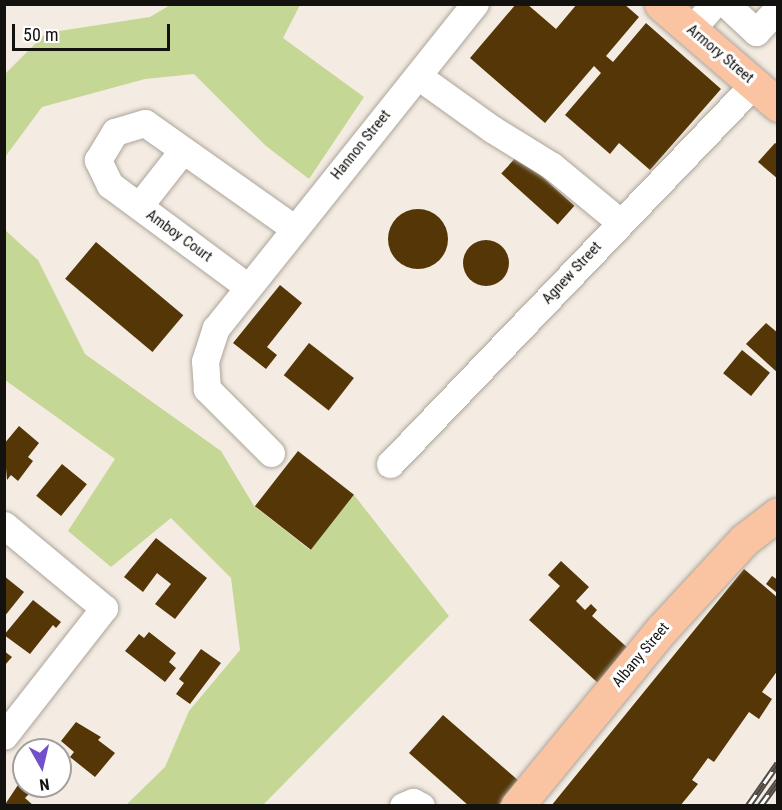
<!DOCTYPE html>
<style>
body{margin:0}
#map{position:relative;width:782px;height:810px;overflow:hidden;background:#f4ece2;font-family:"Roboto Condensed",sans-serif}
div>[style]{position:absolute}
.green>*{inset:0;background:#c5d795}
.building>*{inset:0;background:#543607;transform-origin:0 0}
.round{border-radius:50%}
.roads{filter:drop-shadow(0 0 2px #aca49b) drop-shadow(0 0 2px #aca49b)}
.minor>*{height:27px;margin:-13.5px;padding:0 13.5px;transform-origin:13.5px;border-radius:13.5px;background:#fff}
.major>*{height:33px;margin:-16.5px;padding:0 16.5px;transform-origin:16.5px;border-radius:16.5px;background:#fac3a1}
.rail>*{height:7px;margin-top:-3.5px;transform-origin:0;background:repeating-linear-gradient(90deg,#fff 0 14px,#4d4a44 0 28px);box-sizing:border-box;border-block:2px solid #4d4a44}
span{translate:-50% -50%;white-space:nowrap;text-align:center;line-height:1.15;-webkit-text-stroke:6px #fff;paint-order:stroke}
.street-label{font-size:15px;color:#14120e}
.frame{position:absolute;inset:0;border:6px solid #14120e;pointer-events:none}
.north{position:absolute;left:12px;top:738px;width:60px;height:60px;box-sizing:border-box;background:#fff;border:2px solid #a1a09f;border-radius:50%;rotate:172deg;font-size:16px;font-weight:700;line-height:24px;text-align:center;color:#14120e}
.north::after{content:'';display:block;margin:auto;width:21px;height:27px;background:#7250ca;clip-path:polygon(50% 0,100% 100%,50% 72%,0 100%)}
.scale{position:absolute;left:12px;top:24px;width:158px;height:27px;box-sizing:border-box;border:3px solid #14120e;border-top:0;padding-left:8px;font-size:18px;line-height:21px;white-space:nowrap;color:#14120e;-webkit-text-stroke:4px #fff;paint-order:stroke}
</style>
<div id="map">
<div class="green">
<i style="clip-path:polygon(170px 5px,300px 5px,283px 38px,364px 97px,309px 179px,266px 146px,194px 74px,145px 79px,42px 107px,5px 157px,5px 74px,46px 33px,150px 17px)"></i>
<i style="clip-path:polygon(5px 230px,38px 260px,85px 354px,221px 451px,254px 506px,310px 550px,354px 495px,449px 616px,263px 805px,126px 805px,165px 767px,189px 711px,240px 650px,231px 578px,171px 518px,111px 567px,68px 531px,115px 459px,5px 380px)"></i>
</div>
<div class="building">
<i style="clip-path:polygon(516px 4px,527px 4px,556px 29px,577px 4px,624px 4px,639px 17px,606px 56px,613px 62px,646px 23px,721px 89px,650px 170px,619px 143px,610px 154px,565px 115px,601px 73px,594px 66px,545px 123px,470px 58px)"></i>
<i style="clip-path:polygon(775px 143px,778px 145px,778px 179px,758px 162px)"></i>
<i style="left:518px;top:155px;width:76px;height:25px;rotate:42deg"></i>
<i class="round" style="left:388px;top:209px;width:60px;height:60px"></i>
<i class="round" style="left:463px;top:240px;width:46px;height:46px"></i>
<i style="left:96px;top:242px;width:114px;height:48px;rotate:40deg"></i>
<i style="clip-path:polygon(280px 285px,302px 303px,267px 347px,277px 355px,266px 369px,233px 343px)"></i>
<i style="clip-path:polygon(766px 323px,778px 333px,778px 373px,746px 344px)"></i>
<i style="left:309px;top:343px;width:57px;height:41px;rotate:38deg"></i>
<i style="left:742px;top:350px;width:36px;height:30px;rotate:39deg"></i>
<i style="clip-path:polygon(19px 426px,39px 443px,28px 457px,33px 461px,18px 481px,11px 475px,7px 480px,4px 444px)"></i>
<i style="left:298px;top:451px;width:71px;height:70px;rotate:38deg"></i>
<i style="left:62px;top:464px;width:32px;height:41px;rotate:39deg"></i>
<i style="clip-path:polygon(156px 538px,207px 578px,175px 619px,155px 604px,171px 584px,157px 573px,143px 592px,124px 577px)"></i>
<i style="clip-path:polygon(561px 561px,589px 587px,576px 601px,585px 610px,591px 604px,597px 610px,592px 616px,629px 649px,598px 683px,529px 620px,560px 586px,548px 575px)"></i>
<i style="clip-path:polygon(744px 569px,778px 598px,778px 670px,762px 692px,772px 699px,759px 719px,749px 712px,714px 762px,708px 758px,692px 780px,698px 784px,680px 806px,551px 806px)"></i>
<i style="clip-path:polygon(4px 576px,24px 592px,4px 617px)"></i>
<i style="clip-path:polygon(772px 576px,778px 580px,776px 592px,766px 584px)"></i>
<i style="clip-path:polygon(33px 600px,61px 622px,56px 628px,53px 625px,30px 654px,4px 635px)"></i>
<i style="clip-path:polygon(149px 632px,176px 653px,169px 662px,176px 668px,165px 682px,125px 651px,139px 634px,144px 638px)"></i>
<i style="clip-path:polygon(201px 649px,221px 663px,190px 704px,176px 694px,184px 683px,179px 679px)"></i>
<i style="clip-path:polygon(4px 651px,12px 657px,4px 666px)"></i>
<i style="clip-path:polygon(443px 715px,519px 781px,498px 806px,469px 806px,409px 753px)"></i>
<i style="clip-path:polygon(76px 722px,101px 737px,98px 740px,115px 753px,95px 777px,70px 757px,74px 752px,61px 741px)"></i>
<i style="clip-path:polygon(18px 785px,29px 794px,25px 798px,34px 806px,4px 806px)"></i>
</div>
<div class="roads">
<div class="minor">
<i style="left:726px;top:4px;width:41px;rotate:43deg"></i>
<i style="left:756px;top:32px;width:33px;rotate:-47deg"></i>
<i style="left:691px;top:30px;width:35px;rotate:-49deg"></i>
<i style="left:418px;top:76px;width:91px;rotate:35.6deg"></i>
<i style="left:492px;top:129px;width:70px;rotate:31.7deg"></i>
<i style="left:552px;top:166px;width:88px;rotate:39.5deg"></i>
<i style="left:139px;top:206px;width:71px;rotate:-51.8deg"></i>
<i style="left:248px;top:287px;width:172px;rotate:-143.5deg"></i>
<i style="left:110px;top:185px;width:28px;rotate:-116deg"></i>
<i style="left:98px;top:160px;width:33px;rotate:-59deg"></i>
<i style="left:115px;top:132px;width:31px;rotate:-17deg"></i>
<i style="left:145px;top:123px;width:182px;rotate:35.2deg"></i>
<i style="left:271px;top:453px;width:91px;rotate:-135deg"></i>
<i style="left:207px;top:389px;width:28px;rotate:-94deg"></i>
<i style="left:205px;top:361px;width:35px;rotate:-72deg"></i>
<i style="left:216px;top:328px;width:415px;rotate:-51.4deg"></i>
<i style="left:390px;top:464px;width:528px;rotate:-46.23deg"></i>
<i style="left:4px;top:525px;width:130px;rotate:39.7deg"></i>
<i style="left:104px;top:608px;width:162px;rotate:128deg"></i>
<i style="left:403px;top:806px;width:11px;rotate:-22deg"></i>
<i style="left:413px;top:802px;width:9px;rotate:27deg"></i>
</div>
<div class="major">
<i style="left:661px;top:4px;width:155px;rotate:40.8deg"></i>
<i style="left:517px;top:806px;width:227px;rotate:-50.7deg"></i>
<i style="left:661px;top:630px;width:122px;rotate:-47.3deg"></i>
<i style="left:744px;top:540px;width:43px;rotate:-37.4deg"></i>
</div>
</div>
<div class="rail">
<i style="left:748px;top:806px;width:52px;rotate:-55.1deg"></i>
<i style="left:760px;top:806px;width:31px;rotate:-54deg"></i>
</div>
<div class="street-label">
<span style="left:720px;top:54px;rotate:40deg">Armory Street</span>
<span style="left:361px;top:145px;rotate:-51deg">Hannon Street</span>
<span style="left:179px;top:236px;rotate:36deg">Amboy Court</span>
<span style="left:572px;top:273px;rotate:-47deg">Agnew Street</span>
<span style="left:641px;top:655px;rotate:-50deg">Albany Street</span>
</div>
<div class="frame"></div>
<div class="north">N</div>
<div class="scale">50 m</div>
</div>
